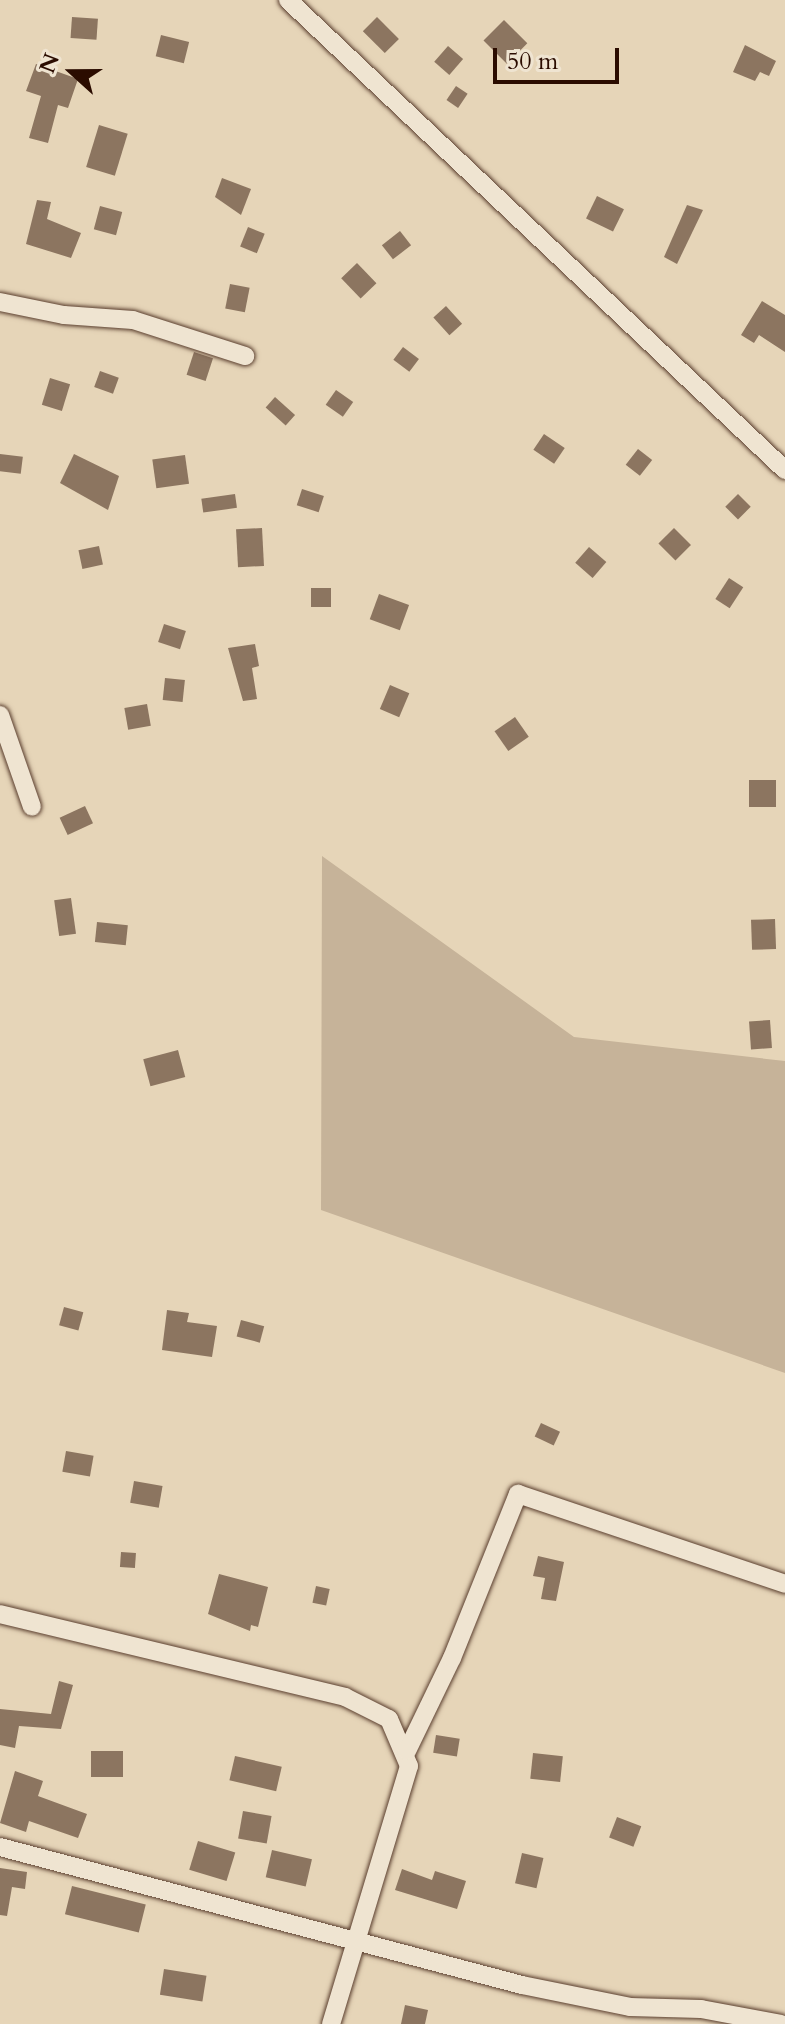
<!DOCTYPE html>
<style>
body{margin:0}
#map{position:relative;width:785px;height:2024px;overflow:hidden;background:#e6d5b8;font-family:Cardo,serif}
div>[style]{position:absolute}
.green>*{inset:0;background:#c6b399}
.building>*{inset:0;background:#8c7560;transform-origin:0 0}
.roads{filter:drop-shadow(0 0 2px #5a3e2e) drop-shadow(0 0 2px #5a3e2e)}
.street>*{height:18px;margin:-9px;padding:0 9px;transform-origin:9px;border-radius:9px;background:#efe4d1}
span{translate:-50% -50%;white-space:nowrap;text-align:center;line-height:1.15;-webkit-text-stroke:7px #efe4d1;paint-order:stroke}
.north{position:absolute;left:32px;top:32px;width:80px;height:80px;-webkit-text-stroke:6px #efe4d1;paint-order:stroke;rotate:291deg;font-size:22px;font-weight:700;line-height:32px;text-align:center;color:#2b0c00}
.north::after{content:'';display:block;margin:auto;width:28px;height:36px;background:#2b0c00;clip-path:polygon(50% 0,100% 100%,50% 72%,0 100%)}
.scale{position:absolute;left:493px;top:48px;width:126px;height:36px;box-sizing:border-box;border:4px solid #2b0c00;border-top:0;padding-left:10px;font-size:24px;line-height:28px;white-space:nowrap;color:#2b0c00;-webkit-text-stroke:6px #efe4d1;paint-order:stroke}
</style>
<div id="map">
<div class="green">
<i style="clip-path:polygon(322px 856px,574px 1037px,785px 1061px,785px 1373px,321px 1210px)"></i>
</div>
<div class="building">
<i style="left:72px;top:17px;width:26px;height:21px;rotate:4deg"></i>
<i style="left:377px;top:17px;width:31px;height:20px;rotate:45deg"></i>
<i style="left:504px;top:20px;width:33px;height:29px;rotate:45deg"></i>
<i style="left:161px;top:35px;width:29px;height:22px;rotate:14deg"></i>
<i style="clip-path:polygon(745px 45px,776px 61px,769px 76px,760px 72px,755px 81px,733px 72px)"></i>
<i style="left:448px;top:46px;width:20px;height:21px;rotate:41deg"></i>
<i style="clip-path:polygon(36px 64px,78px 79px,68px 108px,58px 105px,48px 143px,29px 138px,41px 96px,26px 91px)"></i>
<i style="left:456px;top:86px;width:14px;height:17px;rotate:34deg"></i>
<i style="left:99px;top:125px;width:30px;height:44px;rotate:17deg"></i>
<i style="clip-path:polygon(222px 178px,251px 189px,241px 215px,215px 197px)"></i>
<i style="left:597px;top:196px;width:30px;height:25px;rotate:26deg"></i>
<i style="clip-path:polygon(37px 200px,51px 202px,47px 219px,81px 233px,71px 258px,26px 244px)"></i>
<i style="clip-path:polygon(687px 205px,703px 210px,677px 264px,664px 257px)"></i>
<i style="left:100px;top:206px;width:23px;height:24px;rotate:15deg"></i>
<i style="left:248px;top:227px;width:18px;height:21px;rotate:22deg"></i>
<i style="left:400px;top:231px;width:18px;height:23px;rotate:52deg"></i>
<i style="left:357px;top:263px;width:28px;height:22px;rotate:46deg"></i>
<i style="left:230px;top:284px;width:20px;height:25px;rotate:11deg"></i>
<i style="clip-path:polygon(762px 301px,785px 315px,785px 352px,759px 335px,754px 343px,741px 335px)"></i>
<i style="left:446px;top:306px;width:24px;height:17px;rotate:48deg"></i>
<i style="left:403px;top:347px;width:20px;height:16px;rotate:37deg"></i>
<i style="left:194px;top:352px;width:20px;height:24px;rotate:18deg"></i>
<i style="left:100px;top:371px;width:20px;height:17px;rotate:20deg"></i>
<i style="left:50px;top:378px;width:21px;height:28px;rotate:17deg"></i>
<i style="left:336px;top:390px;width:21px;height:18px;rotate:35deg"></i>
<i style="left:275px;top:397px;width:27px;height:14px;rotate:42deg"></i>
<i style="left:544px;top:434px;width:25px;height:19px;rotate:34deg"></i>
<i style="left:638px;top:449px;width:18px;height:20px;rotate:38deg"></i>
<i style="left:0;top:454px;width:23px;height:17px;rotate:7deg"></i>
<i style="clip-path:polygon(74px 454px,119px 476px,108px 510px,60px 483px)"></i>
<i style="left:185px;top:455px;width:29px;height:33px;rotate:82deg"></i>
<i style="left:302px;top:489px;width:23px;height:17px;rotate:18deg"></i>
<i style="left:235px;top:494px;width:14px;height:34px;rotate:82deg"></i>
<i style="left:738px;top:494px;width:18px;height:18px;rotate:45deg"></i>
<i style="left:262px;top:528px;width:38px;height:26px;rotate:87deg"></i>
<i style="left:674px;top:528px;width:24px;height:22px;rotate:45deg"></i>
<i style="left:99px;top:546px;width:19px;height:21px;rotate:78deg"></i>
<i style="left:589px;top:547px;width:23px;height:21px;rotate:41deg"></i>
<i style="left:729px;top:578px;width:17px;height:25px;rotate:33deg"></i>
<i style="left:311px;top:588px;width:20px;height:19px"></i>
<i style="left:379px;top:594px;width:32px;height:27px;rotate:20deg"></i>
<i style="left:164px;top:624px;width:23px;height:19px;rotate:18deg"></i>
<i style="clip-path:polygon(255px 644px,259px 666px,252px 668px,257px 699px,243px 701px,228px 648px)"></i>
<i style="left:165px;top:678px;width:20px;height:22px;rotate:6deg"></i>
<i style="left:390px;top:685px;width:21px;height:26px;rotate:23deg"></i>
<i style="left:147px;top:704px;width:22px;height:23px;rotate:80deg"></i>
<i style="left:515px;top:717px;width:24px;height:25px;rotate:55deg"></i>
<i style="left:749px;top:780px;width:27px;height:27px"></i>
<i style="left:85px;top:806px;width:19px;height:28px;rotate:65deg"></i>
<i style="left:71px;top:898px;width:36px;height:17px;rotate:82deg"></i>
<i style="left:775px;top:919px;width:30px;height:24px;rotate:88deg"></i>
<i style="left:97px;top:922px;width:31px;height:20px;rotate:6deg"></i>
<i style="left:770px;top:1020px;width:28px;height:21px;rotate:86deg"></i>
<i style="left:178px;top:1050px;width:28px;height:36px;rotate:75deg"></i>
<i style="left:64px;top:1307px;width:20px;height:19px;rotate:15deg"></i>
<i style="clip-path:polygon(167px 1310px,189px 1313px,187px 1322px,217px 1326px,212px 1357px,162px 1350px)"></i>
<i style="left:241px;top:1320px;width:24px;height:17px;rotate:15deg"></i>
<i style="left:541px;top:1423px;width:21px;height:15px;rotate:25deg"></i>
<i style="left:66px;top:1451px;width:28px;height:21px;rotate:10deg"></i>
<i style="left:134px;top:1481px;width:29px;height:22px;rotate:10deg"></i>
<i style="left:121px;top:1552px;width:15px;height:15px;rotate:4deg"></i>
<i style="clip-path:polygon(538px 1556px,564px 1562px,556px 1601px,541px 1599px,545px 1578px,533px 1576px)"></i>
<i style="clip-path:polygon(219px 1574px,268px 1587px,258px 1627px,251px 1625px,250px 1631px,208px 1614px)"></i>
<i style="left:316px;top:1586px;width:14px;height:17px;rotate:12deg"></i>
<i style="clip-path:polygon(59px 1681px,73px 1685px,61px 1729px,19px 1726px,15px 1748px,0 1745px,0 1709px,51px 1714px)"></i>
<i style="left:436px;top:1735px;width:24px;height:18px;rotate:9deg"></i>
<i style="left:91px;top:1751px;width:32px;height:26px"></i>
<i style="left:533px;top:1753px;width:30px;height:26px;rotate:6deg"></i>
<i style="left:235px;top:1756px;width:48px;height:25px;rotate:13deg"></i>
<i style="clip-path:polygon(15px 1771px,43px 1781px,38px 1796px,87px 1814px,78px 1838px,29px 1821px,26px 1832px,0 1823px)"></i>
<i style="left:243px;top:1811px;width:29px;height:28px;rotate:10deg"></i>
<i style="left:617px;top:1817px;width:26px;height:22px;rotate:21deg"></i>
<i style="left:198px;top:1841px;width:39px;height:30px;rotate:17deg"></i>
<i style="left:272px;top:1850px;width:41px;height:28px;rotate:13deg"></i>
<i style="left:522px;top:1853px;width:22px;height:31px;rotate:13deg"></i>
<i style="clip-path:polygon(0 1868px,27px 1872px,25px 1889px,12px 1887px,7px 1916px,0 1915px)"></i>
<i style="clip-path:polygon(402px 1869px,432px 1880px,435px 1871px,466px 1881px,457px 1909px,395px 1890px)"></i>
<i style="left:72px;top:1886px;width:76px;height:29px;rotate:14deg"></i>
<i style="left:164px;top:1969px;width:43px;height:26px;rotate:9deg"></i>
<i style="clip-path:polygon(405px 2005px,428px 2010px,425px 2024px,401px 2024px)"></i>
</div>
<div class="roads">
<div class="street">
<i style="left:288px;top:0;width:684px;rotate:43.4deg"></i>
<i style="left:0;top:302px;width:65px;rotate:11.5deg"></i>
<i style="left:64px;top:315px;width:69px;rotate:4.1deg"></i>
<i style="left:133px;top:320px;width:118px;rotate:17.8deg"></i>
<i style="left:0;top:715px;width:97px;rotate:70.8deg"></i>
<i style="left:0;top:1614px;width:355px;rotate:13.5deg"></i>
<i style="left:345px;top:1697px;width:49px;rotate:26.6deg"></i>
<i style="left:389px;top:1719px;width:51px;rotate:66.9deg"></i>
<i style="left:409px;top:1766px;width:270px;rotate:106.8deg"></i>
<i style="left:407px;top:1751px;width:103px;rotate:-64.2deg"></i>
<i style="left:452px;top:1658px;width:177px;rotate:-68.1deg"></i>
<i style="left:518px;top:1494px;width:282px;rotate:18.6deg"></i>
<i style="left:0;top:1847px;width:540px;rotate:14.81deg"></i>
<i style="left:522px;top:1985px;width:110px;rotate:11.5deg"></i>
<i style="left:630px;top:2007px;width:71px;rotate:1.6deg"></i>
<i style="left:701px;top:2009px;width:81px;rotate:10.6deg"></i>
</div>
</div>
<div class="north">N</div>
<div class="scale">50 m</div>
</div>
